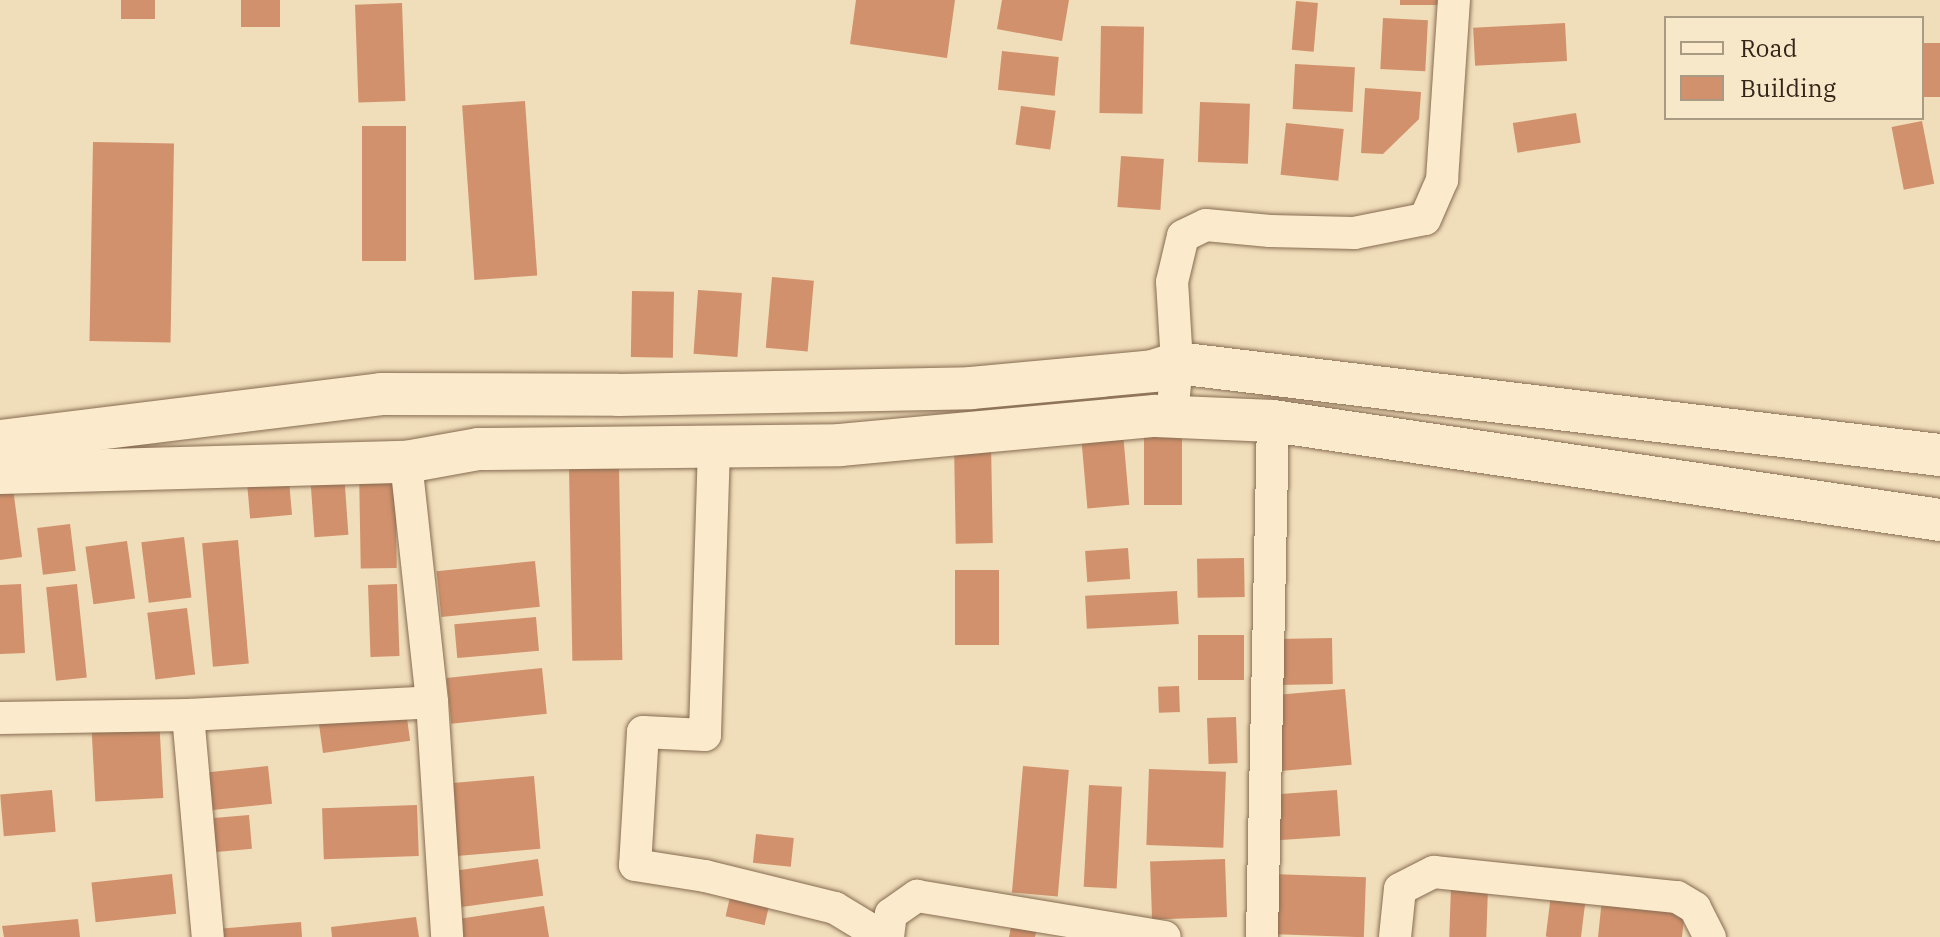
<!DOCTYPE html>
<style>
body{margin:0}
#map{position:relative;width:1940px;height:937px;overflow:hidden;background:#f0ddb9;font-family:"IBM Plex Serif",serif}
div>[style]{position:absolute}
.building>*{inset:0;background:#d1916c;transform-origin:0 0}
.roads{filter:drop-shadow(0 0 2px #876c53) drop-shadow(0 0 2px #876c53)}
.minor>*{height:32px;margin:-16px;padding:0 16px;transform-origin:16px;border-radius:16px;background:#fbebcc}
.tertiary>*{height:42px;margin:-21px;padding:0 21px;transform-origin:21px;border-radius:21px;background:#fbebcc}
span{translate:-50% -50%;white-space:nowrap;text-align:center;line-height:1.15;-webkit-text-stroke:8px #f7e8c9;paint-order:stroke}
.legend{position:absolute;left:1664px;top:16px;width:260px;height:104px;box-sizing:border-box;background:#f7e8c9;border:2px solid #a99a83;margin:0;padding:10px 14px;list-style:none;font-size:24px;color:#352519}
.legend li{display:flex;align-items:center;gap:16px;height:40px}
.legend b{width:40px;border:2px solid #a99a83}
</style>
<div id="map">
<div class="building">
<i style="left:121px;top:0;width:34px;height:19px"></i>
<i style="left:241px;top:0;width:39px;height:27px"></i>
<i style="clip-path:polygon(856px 0,955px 0,947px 58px,850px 44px)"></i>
<i style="clip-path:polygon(1002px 0,1069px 0,1062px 41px,997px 29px)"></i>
<i style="left:1400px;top:0;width:42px;height:5px"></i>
<i style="left:1296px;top:1px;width:22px;height:49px;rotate:5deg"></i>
<i style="left:402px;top:3px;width:98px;height:47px;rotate:88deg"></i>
<i style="left:1383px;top:18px;width:45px;height:51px;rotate:3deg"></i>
<i style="left:1565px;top:23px;width:38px;height:92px;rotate:87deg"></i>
<i style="left:1101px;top:26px;width:43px;height:87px;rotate:1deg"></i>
<i style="left:1940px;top:43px;width:54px;height:18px;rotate:90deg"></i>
<i style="left:1002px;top:51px;width:57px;height:39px;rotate:6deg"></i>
<i style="left:1295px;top:64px;width:60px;height:45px;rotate:3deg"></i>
<i style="clip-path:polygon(1365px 88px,1421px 92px,1419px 119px,1383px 154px,1361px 153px)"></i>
<i style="left:525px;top:101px;width:175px;height:63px;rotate:86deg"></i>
<i style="left:1200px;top:102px;width:50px;height:60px;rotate:2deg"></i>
<i style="left:1021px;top:106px;width:35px;height:39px;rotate:8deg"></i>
<i style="left:1576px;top:113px;width:30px;height:64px;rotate:81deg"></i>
<i style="left:1922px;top:121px;width:64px;height:31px;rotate:79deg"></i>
<i style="left:1286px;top:123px;width:58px;height:52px;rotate:6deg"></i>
<i style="left:362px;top:126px;width:44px;height:135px"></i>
<i style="left:93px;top:142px;width:81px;height:199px;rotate:1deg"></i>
<i style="left:1121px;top:156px;width:43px;height:51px;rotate:4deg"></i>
<i style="left:772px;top:277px;width:42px;height:71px;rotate:5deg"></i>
<i style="left:698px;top:290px;width:44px;height:64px;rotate:4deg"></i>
<i style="left:632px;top:291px;width:42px;height:66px;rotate:1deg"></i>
<i style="left:1123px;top:433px;width:72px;height:42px;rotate:85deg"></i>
<i style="left:1144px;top:437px;width:38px;height:68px"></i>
<i style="left:991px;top:442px;width:101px;height:37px;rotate:89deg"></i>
<i style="left:395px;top:467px;width:101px;height:36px;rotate:89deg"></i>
<i style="left:619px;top:467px;width:193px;height:50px;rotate:89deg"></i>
<i style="left:288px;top:469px;width:46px;height:42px;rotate:85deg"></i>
<i style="left:344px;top:472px;width:63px;height:34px;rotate:86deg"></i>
<i style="clip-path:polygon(13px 488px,22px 557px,0 560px,0 490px)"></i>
<i style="left:70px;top:524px;width:47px;height:33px;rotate:83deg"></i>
<i style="left:184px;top:537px;width:61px;height:43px;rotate:83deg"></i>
<i style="left:238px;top:540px;width:124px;height:36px;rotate:85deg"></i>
<i style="left:127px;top:541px;width:58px;height:42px;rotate:82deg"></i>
<i style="left:1128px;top:548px;width:31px;height:43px;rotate:86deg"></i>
<i style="left:1244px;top:558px;width:39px;height:47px;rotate:89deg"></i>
<i style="left:535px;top:561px;width:46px;height:99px;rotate:84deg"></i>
<i style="left:955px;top:570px;width:44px;height:75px"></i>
<i style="clip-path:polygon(21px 584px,25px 653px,0 654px,0 585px)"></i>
<i style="left:77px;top:584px;width:94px;height:31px;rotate:84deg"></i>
<i style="left:397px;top:584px;width:72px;height:29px;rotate:88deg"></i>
<i style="left:1177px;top:591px;width:33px;height:92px;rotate:87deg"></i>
<i style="left:187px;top:608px;width:67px;height:40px;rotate:83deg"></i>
<i style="left:536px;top:617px;width:34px;height:82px;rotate:85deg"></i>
<i style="left:1244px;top:635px;width:45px;height:46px;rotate:90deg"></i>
<i style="left:1332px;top:638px;width:46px;height:55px;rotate:89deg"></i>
<i style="left:542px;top:668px;width:46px;height:96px;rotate:84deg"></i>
<i style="left:1179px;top:686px;width:26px;height:21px;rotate:88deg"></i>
<i style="left:1345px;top:689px;width:76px;height:77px;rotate:85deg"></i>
<i style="left:405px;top:704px;width:37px;height:88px;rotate:82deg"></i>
<i style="left:159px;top:716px;width:82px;height:68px;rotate:87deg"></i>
<i style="left:1236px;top:717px;width:46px;height:29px;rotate:88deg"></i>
<i style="left:268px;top:766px;width:38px;height:74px;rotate:84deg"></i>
<i style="left:1023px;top:766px;width:46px;height:127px;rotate:5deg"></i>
<i style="left:1149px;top:769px;width:77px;height:76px;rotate:2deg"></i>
<i style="left:534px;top:776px;width:73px;height:84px;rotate:85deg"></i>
<i style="left:1089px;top:785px;width:33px;height:102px;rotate:3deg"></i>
<i style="left:52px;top:790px;width:42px;height:52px;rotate:85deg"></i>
<i style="left:1337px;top:790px;width:46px;height:70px;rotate:86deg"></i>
<i style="left:417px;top:805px;width:51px;height:95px;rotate:88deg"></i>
<i style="left:249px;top:815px;width:34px;height:44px;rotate:85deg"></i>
<i style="left:756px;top:834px;width:38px;height:29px;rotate:6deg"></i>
<i style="left:538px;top:859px;width:37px;height:84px;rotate:82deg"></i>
<i style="left:1225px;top:859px;width:58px;height:75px;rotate:88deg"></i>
<i style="left:172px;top:874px;width:40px;height:81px;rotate:84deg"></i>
<i style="left:1271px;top:874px;width:95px;height:60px;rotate:2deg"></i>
<i style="left:733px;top:884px;width:40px;height:33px;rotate:13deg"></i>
<i style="left:1552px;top:886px;width:35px;height:51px;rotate:7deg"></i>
<i style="left:1451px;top:887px;width:37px;height:50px;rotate:2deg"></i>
<i style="clip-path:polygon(1602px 899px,1685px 909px,1682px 937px,1598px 937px)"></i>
<i style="clip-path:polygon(544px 906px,549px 937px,461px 937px,458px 919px)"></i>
<i style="clip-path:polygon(416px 917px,419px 937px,332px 937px,331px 927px)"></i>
<i style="clip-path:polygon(1013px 917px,1038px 922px,1035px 937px,1009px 937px)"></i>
<i style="clip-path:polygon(78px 919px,80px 937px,4px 937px,2px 926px)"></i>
<i style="clip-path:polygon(301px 922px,302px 937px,217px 937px,216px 929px)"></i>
</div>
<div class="roads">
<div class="minor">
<i style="left:1172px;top:416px;width:53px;rotate:-84.6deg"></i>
<i style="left:1177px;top:363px;width:81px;rotate:-93.5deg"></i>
<i style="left:1172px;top:282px;width:47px;rotate:-76.6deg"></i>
<i style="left:1183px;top:236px;width:25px;rotate:-26deg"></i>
<i style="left:1206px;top:225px;width:64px;rotate:5.4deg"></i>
<i style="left:1270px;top:231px;width:84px;rotate:1.4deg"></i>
<i style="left:1354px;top:233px;width:72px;rotate:-11.2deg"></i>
<i style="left:1425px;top:219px;width:43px;rotate:-66.4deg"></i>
<i style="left:1442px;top:180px;width:180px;rotate:-86.2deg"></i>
<i style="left:714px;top:447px;width:288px;rotate:91.8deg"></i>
<i style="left:705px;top:735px;width:62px;rotate:-177.2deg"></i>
<i style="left:643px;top:732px;width:133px;rotate:93.4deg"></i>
<i style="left:635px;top:865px;width:71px;rotate:8.9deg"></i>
<i style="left:705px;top:876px;width:134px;rotate:13.8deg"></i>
<i style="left:835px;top:908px;width:56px;rotate:31.1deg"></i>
<i style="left:406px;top:462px;width:241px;rotate:83.8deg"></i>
<i style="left:432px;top:702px;width:235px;rotate:86.3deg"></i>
<i style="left:188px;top:715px;width:223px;rotate:84.9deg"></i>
<i style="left:0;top:718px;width:188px;rotate:-0.9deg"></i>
<i style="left:188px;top:715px;width:244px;rotate:-3deg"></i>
<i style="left:888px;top:937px;width:23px;rotate:-83deg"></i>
<i style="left:891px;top:914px;width:32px;rotate:-35deg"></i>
<i style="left:917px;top:896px;width:251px;rotate:9.4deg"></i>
<i style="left:1262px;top:937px;width:516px;rotate:-88.78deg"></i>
<i style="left:1395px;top:937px;width:48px;rotate:-84.1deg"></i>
<i style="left:1400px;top:889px;width:38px;rotate:-27deg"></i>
<i style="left:1434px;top:872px;width:244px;rotate:5.9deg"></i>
<i style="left:1677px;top:897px;width:21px;rotate:31deg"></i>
<i style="left:1695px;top:908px;width:33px;rotate:63deg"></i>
</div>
<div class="tertiary">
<i style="left:0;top:441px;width:384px;rotate:-7deg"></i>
<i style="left:381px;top:394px;width:237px;rotate:0.2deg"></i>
<i style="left:618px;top:395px;width:353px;rotate:-1.1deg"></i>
<i style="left:971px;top:388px;width:183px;rotate:-5.3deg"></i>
<i style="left:1153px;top:371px;width:25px;rotate:-18deg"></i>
<i style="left:1177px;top:363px;width:769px;rotate:6.88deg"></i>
<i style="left:0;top:473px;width:406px;rotate:-1.6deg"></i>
<i style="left:406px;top:462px;width:73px;rotate:-10.2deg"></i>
<i style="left:478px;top:449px;width:362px;rotate:-0.6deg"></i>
<i style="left:840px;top:445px;width:316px;rotate:-5.3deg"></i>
<i style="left:1155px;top:416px;width:118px;rotate:2.4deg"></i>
<i style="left:1273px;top:421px;width:674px;rotate:8.44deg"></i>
</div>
</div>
<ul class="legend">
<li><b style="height:10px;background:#fbebcc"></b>Road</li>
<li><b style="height:22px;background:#d1916c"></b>Building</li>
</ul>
</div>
